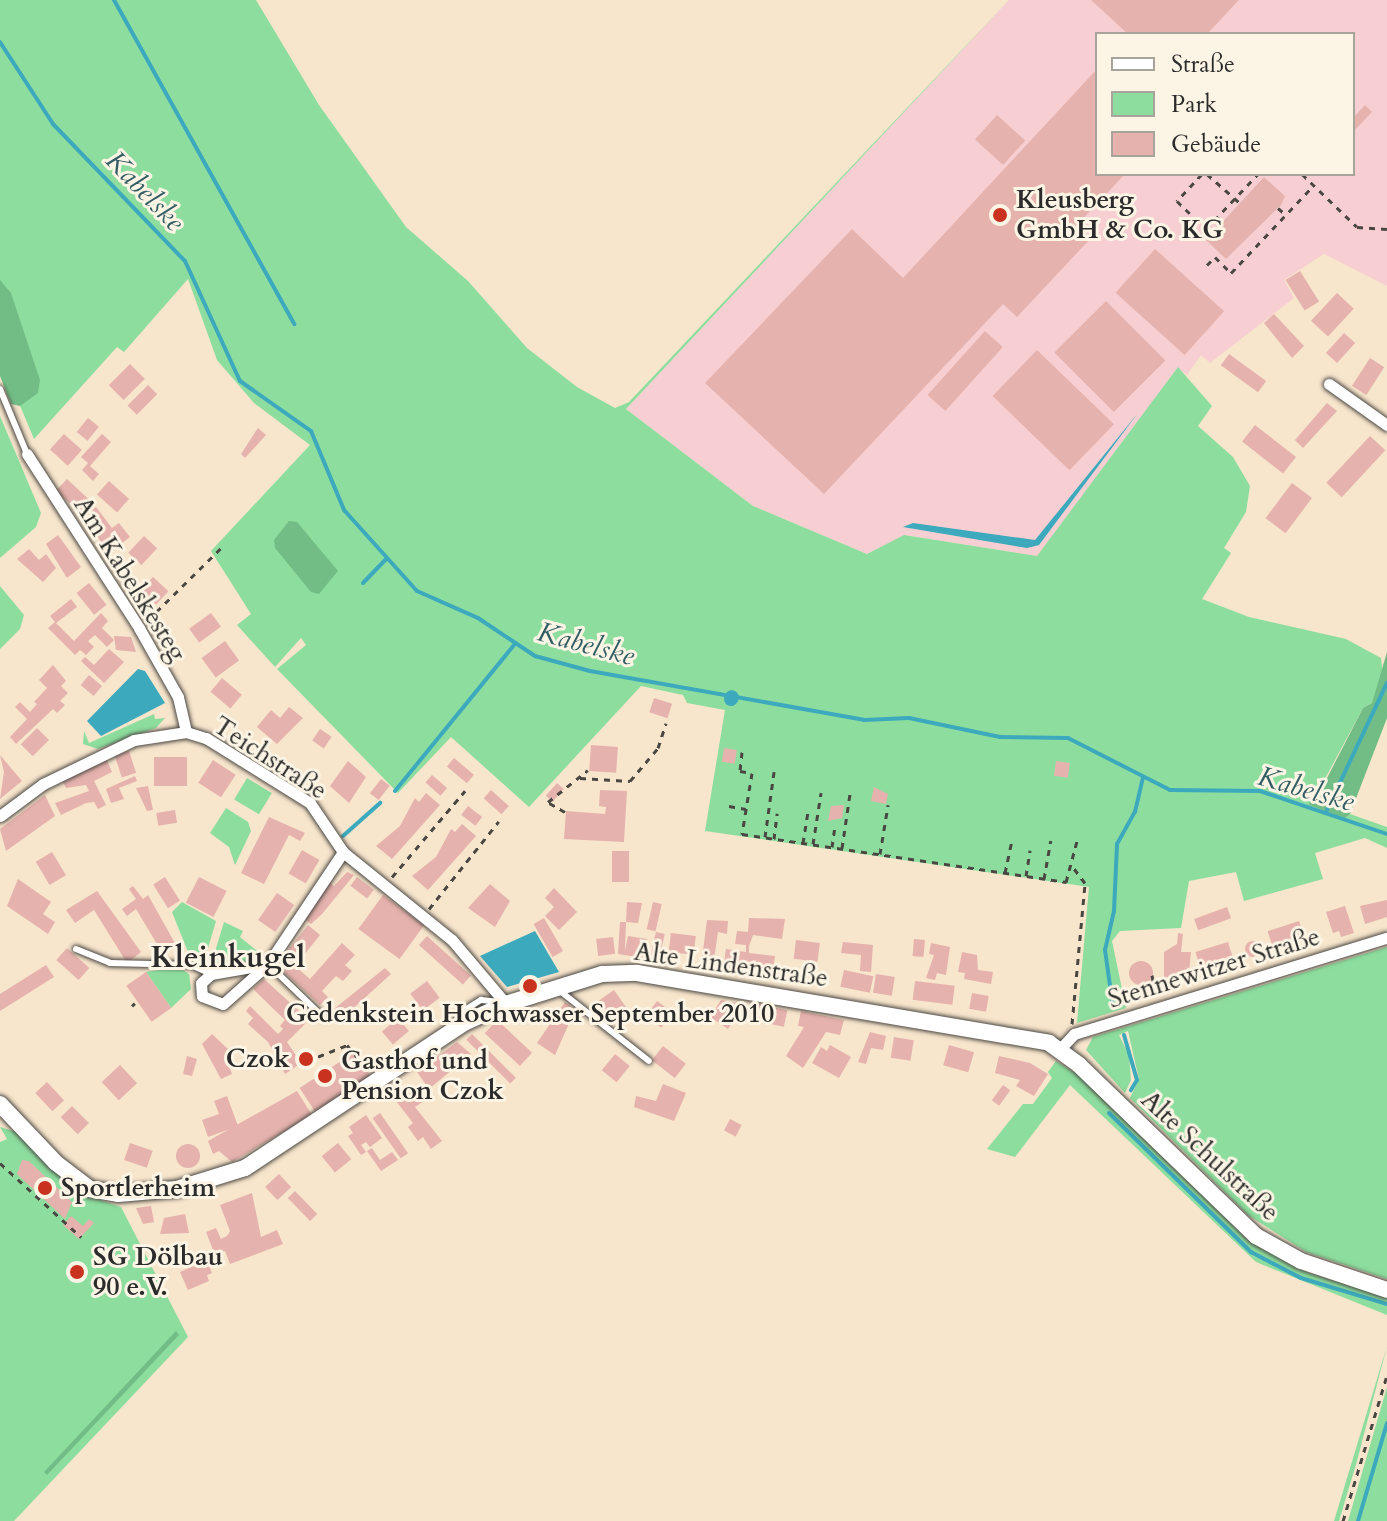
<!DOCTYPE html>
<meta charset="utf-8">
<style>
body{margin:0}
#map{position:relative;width:1387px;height:1521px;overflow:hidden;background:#f7e5cc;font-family:Cardo,serif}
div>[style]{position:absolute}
.built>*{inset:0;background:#f7cfd3}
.green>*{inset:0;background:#8dde9e;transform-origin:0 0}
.forest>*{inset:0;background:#72bd85}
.water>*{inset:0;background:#3da9bc}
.stream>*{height:4px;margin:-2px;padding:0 2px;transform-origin:2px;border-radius:2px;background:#3da9bc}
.canal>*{height:14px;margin:-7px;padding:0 7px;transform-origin:7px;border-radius:7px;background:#3da9bc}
.building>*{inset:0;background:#e6b2ad;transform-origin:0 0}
.round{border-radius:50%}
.path>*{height:3px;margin-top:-1.5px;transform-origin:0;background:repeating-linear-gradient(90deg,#4a4743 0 6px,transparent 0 12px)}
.roads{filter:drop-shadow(0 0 2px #4a4743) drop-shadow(0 0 2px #4a4743)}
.lane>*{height:6px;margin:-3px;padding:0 3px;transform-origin:3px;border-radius:3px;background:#fff}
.street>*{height:11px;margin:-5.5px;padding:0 5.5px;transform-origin:5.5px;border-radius:5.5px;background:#fff}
.secondary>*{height:16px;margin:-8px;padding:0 8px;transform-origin:8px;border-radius:8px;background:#fff}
.dots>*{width:22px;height:22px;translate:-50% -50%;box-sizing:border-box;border:4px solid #fcf5e5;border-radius:50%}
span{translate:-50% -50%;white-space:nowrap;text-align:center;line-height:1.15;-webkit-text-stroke:6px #fcf5e5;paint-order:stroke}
.poi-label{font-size:26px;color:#2b2b2b;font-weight:700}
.left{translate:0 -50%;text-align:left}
.right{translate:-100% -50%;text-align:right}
.street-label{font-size:26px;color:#2b2b2b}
.water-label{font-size:28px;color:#325d65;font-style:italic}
.quarter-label{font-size:30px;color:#2b2b2b;font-weight:700}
.legend{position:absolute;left:1095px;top:32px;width:260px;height:144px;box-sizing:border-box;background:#fcf5e5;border:2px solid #a8a49b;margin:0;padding:10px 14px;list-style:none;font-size:24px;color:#2b2b2b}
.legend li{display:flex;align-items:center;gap:16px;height:40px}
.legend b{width:40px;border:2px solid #a8a49b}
</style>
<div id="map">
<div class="built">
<i style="clip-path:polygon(evenodd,1009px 0,1387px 0,1387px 286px,1324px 254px,1284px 280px,1294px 298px,1210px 363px,1201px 355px,1187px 375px,1178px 368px,1037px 556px,905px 535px,867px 554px,753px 506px,626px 409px,1009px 0,1097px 34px,1353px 34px,1353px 174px,1097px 174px,1097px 34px)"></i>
</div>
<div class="green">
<i style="clip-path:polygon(0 0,256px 0,319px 105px,406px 227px,468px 281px,527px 348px,577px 387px,615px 408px,629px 402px,1009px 0,626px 409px,753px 506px,867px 554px,904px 535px,1037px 556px,1178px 367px,1212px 406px,1198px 426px,1233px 457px,1250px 486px,1246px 512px,1224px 548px,1231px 553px,1202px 599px,1249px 617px,1346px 639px,1381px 658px,1383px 676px,1372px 703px,1363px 708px,1320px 788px,1344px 818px,1350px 814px,1387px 827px,1387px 848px,1365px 838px,1315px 853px,1323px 879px,1244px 901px,1236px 872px,1189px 881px,1181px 928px,1120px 931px,1112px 941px,1126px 1008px,1077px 1023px,1089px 887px,705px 831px,725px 710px,687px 703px,683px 695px,641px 686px,529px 807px,451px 737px,398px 793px,277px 669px,306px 645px,301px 638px,275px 667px,237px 625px,251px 614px,211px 551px,310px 445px,254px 403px,217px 360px,188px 279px,124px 352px,117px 347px,34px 439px,0 358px)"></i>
<i style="clip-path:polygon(0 416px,41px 513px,36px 527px,0 558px)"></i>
<i style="clip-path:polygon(0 586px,24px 615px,20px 629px,0 649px)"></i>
<i style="clip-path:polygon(154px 714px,155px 719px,165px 718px,156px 728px,98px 749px,83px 744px,84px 731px,89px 743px)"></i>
<i style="left:247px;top:778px;width:29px;height:25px;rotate:31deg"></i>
<i style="clip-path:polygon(226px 808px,248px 822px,251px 831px,235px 865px,229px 847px,210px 833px)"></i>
<i style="clip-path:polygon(182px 902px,216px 921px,203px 965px,190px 957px,172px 912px)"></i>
<i style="clip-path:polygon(224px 922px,243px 931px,240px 937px,266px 958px,210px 968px)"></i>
<i style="clip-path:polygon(1387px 947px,1387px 1279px,1306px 1252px,1248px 1215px,1130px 1098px,1139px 1079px,1128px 1031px,1119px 1035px,1129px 1055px,1131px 1080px,1125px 1093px,1086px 1050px,1093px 1037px)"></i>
<i style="clip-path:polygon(178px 967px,189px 974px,191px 989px,171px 1008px,146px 972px)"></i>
<i style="clip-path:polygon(1056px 1061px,1077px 1074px,1249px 1241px,1309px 1273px,1387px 1297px,1387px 1315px,1256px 1262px,1070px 1085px,1015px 1157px,987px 1149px,1023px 1104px,1033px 1104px,1052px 1078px,1048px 1072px)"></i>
<i style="clip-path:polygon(0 1127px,17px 1132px,82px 1194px,121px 1207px,188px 1337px,14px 1521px,0 1521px,0 1142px,7px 1139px)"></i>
<i style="clip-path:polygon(1387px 1346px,1357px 1461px,1339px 1521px,1334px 1521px)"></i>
<i style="clip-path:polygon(1387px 1387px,1387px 1521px,1348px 1521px)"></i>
</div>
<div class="forest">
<i style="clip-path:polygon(0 280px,11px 293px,40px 380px,38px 393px,20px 406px,11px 404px,0 376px)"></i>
<i style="clip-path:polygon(289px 521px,297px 522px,338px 571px,319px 594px,311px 592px,275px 548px,274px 540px)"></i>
<i style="clip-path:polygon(1387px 652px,1387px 718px,1350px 814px,1345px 818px,1309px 805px,1312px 790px,1325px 782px,1363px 708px,1372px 703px)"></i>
<i style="clip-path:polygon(176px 1331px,179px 1335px,47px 1475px,44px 1472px)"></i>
</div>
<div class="water">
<i style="clip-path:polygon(1138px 413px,1039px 545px,1027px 548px,903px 527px,913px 523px,1035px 540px)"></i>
<i style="clip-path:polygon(138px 669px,145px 671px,165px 703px,101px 736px,87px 721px)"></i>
<i style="clip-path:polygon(535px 931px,559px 972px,507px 987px,480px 956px)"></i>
</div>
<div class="stream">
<i style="left:114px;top:0;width:371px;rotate:60.9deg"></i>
<i style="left:0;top:42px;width:98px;rotate:57.1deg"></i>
<i style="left:53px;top:124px;width:190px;rotate:46.1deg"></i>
<i style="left:185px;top:261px;width:132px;rotate:65.4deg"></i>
<i style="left:240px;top:381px;width:87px;rotate:35.2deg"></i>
<i style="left:311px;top:431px;width:86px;rotate:67.3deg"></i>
<i style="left:344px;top:510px;width:109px;rotate:48deg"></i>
<i style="left:417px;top:591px;width:67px;rotate:23.9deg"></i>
<i style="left:478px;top:618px;width:69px;rotate:33.7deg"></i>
<i style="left:535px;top:656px;width:57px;rotate:15.3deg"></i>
<i style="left:590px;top:671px;width:278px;rotate:10.1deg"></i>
<i style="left:864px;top:720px;width:45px;rotate:-2.5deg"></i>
<i style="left:909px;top:718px;width:93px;rotate:11.8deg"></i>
<i style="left:1000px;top:737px;width:68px;rotate:0.8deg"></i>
<i style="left:1068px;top:738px;width:114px;rotate:27deg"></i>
<i style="left:1170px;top:790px;width:90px;rotate:0.6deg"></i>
<i style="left:1260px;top:791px;width:134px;rotate:18.7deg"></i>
<i style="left:363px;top:583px;width:33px;rotate:-46deg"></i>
<i style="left:395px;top:791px;width:190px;rotate:-50.8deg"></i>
<i style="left:1326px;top:812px;width:143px;rotate:-64.7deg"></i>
<i style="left:343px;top:836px;width:50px;rotate:-41.7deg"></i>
<i style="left:1113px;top:1007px;width:58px;rotate:-98deg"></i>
<i style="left:1105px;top:950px;width:40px;rotate:-77deg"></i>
<i style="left:1114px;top:911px;width:67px;rotate:-87.4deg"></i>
<i style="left:1117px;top:844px;width:37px;rotate:-61deg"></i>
<i style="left:1135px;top:812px;width:35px;rotate:-77deg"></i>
<i style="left:1124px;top:1035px;width:47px;rotate:73.9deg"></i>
<i style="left:1137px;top:1080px;width:12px;rotate:121deg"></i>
<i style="left:1109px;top:1113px;width:199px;rotate:44.4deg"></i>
<i style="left:1251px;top:1252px;width:56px;rotate:27.5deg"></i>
<i style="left:1301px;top:1278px;width:90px;rotate:16.8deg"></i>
<i style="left:1358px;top:1521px;width:102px;rotate:-73.5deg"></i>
</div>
<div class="canal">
<i style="left:731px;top:699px;width:2px;rotate:-63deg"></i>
</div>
<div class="building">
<i style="clip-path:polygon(1091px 0,1239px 0,1207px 34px,1128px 34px)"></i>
<i style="clip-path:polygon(1097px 69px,1097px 174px,1125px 174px,1076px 226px,1091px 238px,1017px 317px,1003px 304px,824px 494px,705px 383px,852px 229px,903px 278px)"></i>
<i style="clip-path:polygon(1365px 105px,1372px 112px,1353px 132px,1353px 118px)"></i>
<i style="left:997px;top:115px;width:38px;height:33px;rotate:42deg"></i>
<i style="clip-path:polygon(1264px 177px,1285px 196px,1281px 205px,1226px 259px,1206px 240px)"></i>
<i style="left:1155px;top:249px;width:93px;height:59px;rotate:42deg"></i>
<i style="left:1300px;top:271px;width:36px;height:17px;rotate:58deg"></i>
<i style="left:1337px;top:293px;width:23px;height:38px;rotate:43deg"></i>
<i style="left:1106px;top:301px;width:84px;height:73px;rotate:45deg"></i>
<i style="clip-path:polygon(1274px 314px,1304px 346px,1292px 358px,1264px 323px)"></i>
<i style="left:985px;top:331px;width:24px;height:86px;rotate:42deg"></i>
<i style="left:1344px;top:333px;width:15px;height:27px;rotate:42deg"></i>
<i style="left:1037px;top:350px;width:107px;height:64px;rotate:44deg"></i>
<i style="left:1229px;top:354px;width:46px;height:14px;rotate:36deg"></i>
<i style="left:1370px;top:358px;width:17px;height:33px;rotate:33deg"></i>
<i style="left:130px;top:364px;width:21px;height:30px;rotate:45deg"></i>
<i style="left:148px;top:385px;width:13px;height:29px;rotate:45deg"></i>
<i style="clip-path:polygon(1327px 403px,1337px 411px,1303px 448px,1295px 440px)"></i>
<i style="left:88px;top:418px;width:14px;height:18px;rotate:39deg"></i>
<i style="left:1255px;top:425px;width:52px;height:21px;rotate:38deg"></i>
<i style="clip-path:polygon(258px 428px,266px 435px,245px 458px,241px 454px)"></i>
<i style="left:64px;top:434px;width:24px;height:21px;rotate:42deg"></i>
<i style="clip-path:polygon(102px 434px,111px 442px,90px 466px,99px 474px,93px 481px,82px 470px,88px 463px,81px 457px)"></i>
<i style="left:1370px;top:436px;width:21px;height:64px;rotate:43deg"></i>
<i style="left:67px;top:479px;width:34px;height:16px;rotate:43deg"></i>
<i style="left:109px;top:481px;width:27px;height:18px;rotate:42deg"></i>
<i style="left:1292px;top:483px;width:25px;height:44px;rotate:37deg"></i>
<i style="clip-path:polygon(96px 507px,112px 528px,119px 523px,130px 537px,109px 553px,83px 517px)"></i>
<i style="clip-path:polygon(58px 535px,81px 567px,67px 578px,46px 544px)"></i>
<i style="left:144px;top:536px;width:18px;height:23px;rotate:43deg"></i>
<i style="clip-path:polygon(29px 549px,39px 560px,46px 554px,56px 568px,43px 582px,17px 559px)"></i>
<i style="left:153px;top:577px;width:21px;height:18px;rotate:43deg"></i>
<i style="left:89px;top:583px;width:28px;height:16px;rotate:51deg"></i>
<i style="clip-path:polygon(71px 599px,77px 607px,56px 623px,74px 641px,101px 613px,108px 621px,102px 628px,114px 640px,107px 647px,95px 635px,88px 641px,94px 647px,86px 655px,80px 650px,75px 655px,48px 628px,55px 622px,50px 616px)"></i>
<i style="left:211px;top:613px;width:17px;height:27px;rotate:54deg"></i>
<i style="clip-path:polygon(114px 636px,131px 637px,136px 652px,116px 650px)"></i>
<i style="left:225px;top:641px;width:24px;height:29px;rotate:54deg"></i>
<i style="clip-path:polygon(109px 649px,124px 662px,104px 683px,81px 661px,85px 657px,94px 665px)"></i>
<i style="clip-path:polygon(53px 665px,66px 681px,61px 686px,68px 693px,60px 701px,65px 705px,57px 713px,53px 709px,16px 744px,10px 737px,27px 719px,15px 707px,20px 702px,30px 712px,37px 704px,34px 702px,47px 688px,39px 680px)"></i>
<i style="left:89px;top:675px;width:17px;height:13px;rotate:40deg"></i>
<i style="left:222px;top:678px;width:26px;height:18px;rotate:40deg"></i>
<i style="left:654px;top:698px;width:19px;height:15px;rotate:18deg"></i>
<i style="clip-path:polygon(289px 707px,303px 718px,277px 744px,257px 727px,271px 710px,280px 718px)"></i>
<i style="left:37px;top:728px;width:17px;height:23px;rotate:45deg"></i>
<i style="left:320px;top:729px;width:14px;height:14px;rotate:34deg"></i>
<i style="left:591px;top:745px;width:27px;height:26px;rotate:4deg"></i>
<i style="left:724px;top:748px;width:13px;height:14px;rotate:9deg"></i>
<i style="left:129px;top:751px;width:23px;height:15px;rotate:72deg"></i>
<i style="clip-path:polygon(0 755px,22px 781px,0 799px,4px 772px)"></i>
<i style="left:154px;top:757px;width:33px;height:29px"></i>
<i style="clip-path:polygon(106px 758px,112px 772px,94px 781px,106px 805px,98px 809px,94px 802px,86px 803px,61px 815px,55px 803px,89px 791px,86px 785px,66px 788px,62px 780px)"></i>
<i style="left:454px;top:758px;width:26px;height:11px;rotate:40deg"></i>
<i style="left:213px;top:760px;width:27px;height:27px;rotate:33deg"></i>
<i style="clip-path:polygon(348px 761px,366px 777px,349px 803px,330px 786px)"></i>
<i style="left:1056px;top:761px;width:14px;height:15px;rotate:8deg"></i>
<i style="left:432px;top:775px;width:20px;height:10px;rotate:41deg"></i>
<i style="clip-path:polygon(135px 776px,137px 781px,119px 788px,124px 799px,111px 803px,106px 789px)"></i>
<i style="left:381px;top:779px;width:11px;height:18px;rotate:38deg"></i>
<i style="left:557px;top:783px;width:9px;height:17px;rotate:41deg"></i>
<i style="clip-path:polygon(148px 786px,153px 810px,147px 811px,136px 788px)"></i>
<i style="clip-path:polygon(874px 787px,888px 794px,886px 804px,871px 801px)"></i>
<i style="left:491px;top:790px;width:24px;height:11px;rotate:42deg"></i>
<i style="clip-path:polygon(600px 790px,627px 791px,624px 842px,564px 839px,566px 811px,605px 814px,606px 807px,599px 806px)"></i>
<i style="clip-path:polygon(426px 793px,440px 805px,392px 859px,376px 846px,400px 826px,415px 798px,419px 802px)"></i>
<i style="clip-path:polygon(45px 795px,55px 816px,6px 851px,0 829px)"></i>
<i style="clip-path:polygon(844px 805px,842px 818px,828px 821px,831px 806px)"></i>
<i style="left:468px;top:806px;width:18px;height:11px;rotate:38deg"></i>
<i style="left:175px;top:810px;width:13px;height:19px;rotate:81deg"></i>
<i style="clip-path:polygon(269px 817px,305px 833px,300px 841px,289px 835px,264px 884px,241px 873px)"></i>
<i style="clip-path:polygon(462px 824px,476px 836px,428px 890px,412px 876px,436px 857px,451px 829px,455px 832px)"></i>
<i style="left:302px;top:850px;width:20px;height:27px;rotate:30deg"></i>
<i style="left:612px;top:851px;width:17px;height:31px"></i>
<i style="left:52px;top:852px;width:27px;height:19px;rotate:59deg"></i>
<i style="clip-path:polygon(347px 872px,354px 875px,322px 914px,311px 924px,304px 919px,329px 882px,334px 886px)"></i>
<i style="left:165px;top:877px;width:28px;height:14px;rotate:58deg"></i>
<i style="left:199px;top:877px;width:31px;height:29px;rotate:27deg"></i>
<i style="left:357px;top:877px;width:21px;height:11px;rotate:37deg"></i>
<i style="clip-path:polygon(18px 879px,51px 902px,43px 914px,55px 922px,48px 934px,7px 906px)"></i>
<i style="clip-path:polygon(490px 884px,510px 901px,495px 927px,468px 908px)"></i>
<i style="clip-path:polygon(133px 886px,143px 899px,148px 895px,176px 945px,163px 954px,136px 909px,127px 916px,122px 909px,136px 899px,129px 889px)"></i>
<i style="clip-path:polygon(554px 888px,577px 912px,559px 930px,545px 916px,554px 907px,545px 898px)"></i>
<i style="clip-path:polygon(97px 891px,141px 952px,127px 963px,94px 910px,75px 923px,66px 910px)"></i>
<i style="left:277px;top:893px;width:21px;height:33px;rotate:35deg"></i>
<i style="left:383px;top:895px;width:51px;height:42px;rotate:36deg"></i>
<i style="clip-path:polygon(1387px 900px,1387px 917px,1365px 924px,1360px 906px)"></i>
<i style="clip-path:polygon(627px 902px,642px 903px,638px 923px,626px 922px)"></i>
<i style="left:653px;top:902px;width:9px;height:28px;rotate:13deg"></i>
<i style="clip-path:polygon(1345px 906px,1354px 933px,1341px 937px,1339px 931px,1333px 933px,1326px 912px)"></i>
<i style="left:1227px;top:907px;width:12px;height:35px;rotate:70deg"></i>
<i style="left:544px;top:918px;width:38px;height:12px;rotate:60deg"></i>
<i style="clip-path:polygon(749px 918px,785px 919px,782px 939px,753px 935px,749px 946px,749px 953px,775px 956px,772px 976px,723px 970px,726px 949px,746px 952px,746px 945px,735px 944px,737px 931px,748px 932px)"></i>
<i style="clip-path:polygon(707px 920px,728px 921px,727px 934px,718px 932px,713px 967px,701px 966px)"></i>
<i style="left:1299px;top:921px;width:20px;height:33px;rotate:72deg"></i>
<i style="clip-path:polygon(620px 922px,626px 922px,625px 951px,628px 936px,647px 939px,643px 958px,618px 954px)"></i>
<i style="clip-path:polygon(308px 925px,320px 935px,295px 966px,310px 979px,342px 943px,355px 955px,345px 965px,352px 971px,343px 981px,336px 976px,322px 991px,328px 997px,320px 1005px,276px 965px)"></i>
<i style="left:656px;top:932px;width:9px;height:27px;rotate:13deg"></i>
<i style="left:671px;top:933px;width:25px;height:19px;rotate:7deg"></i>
<i style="clip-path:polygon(1178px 933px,1183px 934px,1181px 952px,1191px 952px,1189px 972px,1164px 978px,1164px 952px,1177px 944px)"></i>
<i style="left:427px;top:936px;width:59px;height:12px;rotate:42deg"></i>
<i style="left:613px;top:937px;width:17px;height:17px;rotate:83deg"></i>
<i style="left:914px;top:939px;width:11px;height:17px;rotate:5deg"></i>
<i style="left:796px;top:940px;width:24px;height:19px;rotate:7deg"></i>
<i class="round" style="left:1245px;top:941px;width:16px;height:16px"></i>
<i style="clip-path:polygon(843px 942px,873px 945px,871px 972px,860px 971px,861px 955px,841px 953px)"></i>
<i style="left:1228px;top:942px;width:21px;height:34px;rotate:73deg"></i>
<i style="clip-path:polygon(931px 943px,950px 947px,946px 975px,937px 973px,935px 980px,926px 978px,934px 955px,929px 954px)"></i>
<i style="left:67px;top:948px;width:30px;height:16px;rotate:42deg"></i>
<i style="clip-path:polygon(962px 952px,977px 955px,978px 970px,993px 972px,991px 984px,964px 979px,965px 973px,958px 972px)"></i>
<i class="round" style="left:1129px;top:961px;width:24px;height:24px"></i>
<i style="clip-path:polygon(46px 965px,54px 977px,0 1011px,0 994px)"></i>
<i style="clip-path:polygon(385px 968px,391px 974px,337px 1023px,329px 1013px)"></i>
<i style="left:844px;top:970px;width:30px;height:17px;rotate:12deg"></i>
<i style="left:146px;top:972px;width:44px;height:24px;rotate:55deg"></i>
<i style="left:876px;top:974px;width:19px;height:19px;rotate:9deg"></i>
<i style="clip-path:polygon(264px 979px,309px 1020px,287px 1042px,301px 1063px,285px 1074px,268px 1042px,248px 1024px,253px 1018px,246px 1011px,250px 1006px,278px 1034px,283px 1029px,280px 1026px,285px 1020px,253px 989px)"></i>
<i style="left:427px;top:981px;width:21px;height:21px;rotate:53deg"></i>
<i style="left:915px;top:981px;width:40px;height:19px;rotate:7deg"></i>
<i style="left:614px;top:990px;width:21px;height:24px;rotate:55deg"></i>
<i style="left:972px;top:993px;width:17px;height:16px;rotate:10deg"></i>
<i style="clip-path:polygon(721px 1000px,744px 1004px,728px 1029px,710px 1017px)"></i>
<i style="left:657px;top:1001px;width:19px;height:19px;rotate:36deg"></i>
<i style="clip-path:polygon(565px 1002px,583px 1015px,577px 1024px,571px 1019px,555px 1055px,537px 1043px)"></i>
<i style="left:758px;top:1004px;width:30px;height:17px;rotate:12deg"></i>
<i style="clip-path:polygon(801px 1011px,844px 1020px,840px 1035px,826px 1032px,803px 1068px,786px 1056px,804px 1027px,798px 1026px)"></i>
<i style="left:398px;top:1018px;width:17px;height:21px;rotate:50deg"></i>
<i style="left:497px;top:1020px;width:48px;height:18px;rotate:43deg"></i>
<i style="clip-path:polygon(870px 1032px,886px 1036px,883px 1050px,871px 1048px,866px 1064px,858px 1062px)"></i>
<i style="clip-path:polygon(212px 1034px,230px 1051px,225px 1056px,232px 1074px,221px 1079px,202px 1044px)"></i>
<i style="left:472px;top:1034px;width:62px;height:8px;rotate:45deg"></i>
<i style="left:894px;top:1037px;width:20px;height:21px;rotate:9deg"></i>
<i style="clip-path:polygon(457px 1042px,471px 1054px,429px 1089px,417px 1072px)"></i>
<i style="clip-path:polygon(830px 1045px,851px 1057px,839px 1078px,812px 1063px,821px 1047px,827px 1051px)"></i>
<i style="left:949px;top:1045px;width:26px;height:21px;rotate:16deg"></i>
<i style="left:663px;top:1046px;width:29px;height:18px;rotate:38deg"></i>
<i style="left:355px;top:1052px;width:31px;height:66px;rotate:57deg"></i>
<i style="left:615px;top:1054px;width:19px;height:21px;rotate:39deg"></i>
<i style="clip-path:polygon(187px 1056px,197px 1059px,192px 1076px,183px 1074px)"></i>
<i style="clip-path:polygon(999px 1056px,1030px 1063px,1048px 1074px,1034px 1096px,1016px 1086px,1020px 1080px,995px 1073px)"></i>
<i style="left:120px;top:1065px;width:25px;height:25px;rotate:47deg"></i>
<i style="left:47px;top:1082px;width:25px;height:16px;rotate:47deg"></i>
<i style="clip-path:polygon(411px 1084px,424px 1101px,415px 1107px,442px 1141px,431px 1149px,423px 1137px,418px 1141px,408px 1127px,413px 1123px,393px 1097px)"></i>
<i style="clip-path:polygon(663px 1084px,686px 1093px,674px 1121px,634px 1107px,636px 1096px,656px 1101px)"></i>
<i style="left:1003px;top:1085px;width:9px;height:19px;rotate:36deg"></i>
<i style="clip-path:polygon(297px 1091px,312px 1115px,232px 1162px,219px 1151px,213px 1154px,208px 1141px)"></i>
<i style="clip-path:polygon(227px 1096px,238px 1126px,208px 1137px,202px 1120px,219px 1114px,214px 1101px)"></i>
<i style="left:72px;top:1106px;width:24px;height:16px;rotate:45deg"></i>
<i style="left:380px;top:1113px;width:49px;height:9px;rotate:55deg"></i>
<i style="clip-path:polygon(366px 1115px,382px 1138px,370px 1147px,366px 1142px,361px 1145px,366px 1152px,361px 1155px,348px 1136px,353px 1133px,349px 1127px)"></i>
<i style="left:730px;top:1119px;width:13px;height:13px;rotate:27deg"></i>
<i style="left:130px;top:1143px;width:24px;height:18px;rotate:19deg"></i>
<i style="left:338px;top:1143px;width:21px;height:21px;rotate:51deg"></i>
<i class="round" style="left:176px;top:1144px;width:24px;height:24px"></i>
<i style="clip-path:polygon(372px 1148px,380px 1160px,392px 1152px,398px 1160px,381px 1171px,367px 1151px)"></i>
<i style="clip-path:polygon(22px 1160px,29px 1161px,72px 1202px,65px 1219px,17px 1174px)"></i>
<i style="left:279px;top:1174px;width:18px;height:19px;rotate:47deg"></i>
<i style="left:295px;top:1191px;width:32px;height:10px;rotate:46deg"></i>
<i style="clip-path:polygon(252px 1193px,261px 1237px,277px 1230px,283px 1244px,230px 1264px,225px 1251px,215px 1255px,206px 1232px,216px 1228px,221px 1239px,227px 1236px,230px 1231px,220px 1205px)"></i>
<i style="clip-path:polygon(151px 1206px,154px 1222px,143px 1224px,136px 1208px)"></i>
<i style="clip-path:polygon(185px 1214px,189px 1233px,160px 1234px,164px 1218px)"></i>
<i style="clip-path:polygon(71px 1216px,83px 1226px,89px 1219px,94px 1223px,79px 1239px,63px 1225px)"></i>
<i style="clip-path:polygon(203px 1251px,212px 1273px,207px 1275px,209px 1281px,188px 1290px,180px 1272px,198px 1264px,193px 1254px)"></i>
</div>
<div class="path">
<i style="left:1202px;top:174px;width:37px;rotate:133deg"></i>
<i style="left:1177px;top:201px;width:40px;rotate:44deg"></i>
<i style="left:1206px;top:229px;width:76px;rotate:-46.6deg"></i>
<i style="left:1207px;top:174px;width:44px;rotate:41.3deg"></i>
<i style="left:1302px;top:174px;width:76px;rotate:43.9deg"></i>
<i style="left:1357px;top:227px;width:30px;rotate:4deg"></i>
<i style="left:1278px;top:208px;width:11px;rotate:41deg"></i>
<i style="left:1207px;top:265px;width:11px;rotate:-45deg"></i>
<i style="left:1215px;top:257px;width:23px;rotate:45deg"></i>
<i style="left:1231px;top:273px;width:121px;rotate:-46.7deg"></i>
<i style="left:148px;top:620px;width:105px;rotate:-44.6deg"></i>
<i style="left:742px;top:752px;width:19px;rotate:96deg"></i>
<i style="left:740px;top:771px;width:12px;rotate:9deg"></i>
<i style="left:752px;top:773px;width:62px;rotate:99.3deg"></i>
<i style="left:742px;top:834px;width:328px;rotate:8.4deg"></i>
<i style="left:1066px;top:882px;width:42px;rotate:-75deg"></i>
<i style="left:580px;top:778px;width:50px;rotate:3.4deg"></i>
<i style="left:630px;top:781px;width:43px;rotate:-49.7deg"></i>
<i style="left:658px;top:748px;width:26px;rotate:-72deg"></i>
<i style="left:729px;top:806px;width:17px;rotate:10deg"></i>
<i style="left:565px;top:812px;width:20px;rotate:-150deg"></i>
<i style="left:548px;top:802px;width:51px;rotate:-38.7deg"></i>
<i style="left:765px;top:837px;width:66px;rotate:-82.1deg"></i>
<i style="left:774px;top:839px;width:26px;rotate:-83deg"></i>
<i style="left:803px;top:843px;width:32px;rotate:-81deg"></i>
<i style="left:813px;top:844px;width:52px;rotate:-81.1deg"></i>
<i style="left:832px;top:847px;width:22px;rotate:-82deg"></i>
<i style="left:842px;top:848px;width:55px;rotate:-81.6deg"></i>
<i style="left:880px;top:854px;width:50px;rotate:-80.7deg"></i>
<i style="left:1005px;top:873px;width:35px;rotate:-78deg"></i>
<i style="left:1026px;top:876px;width:26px;rotate:-81deg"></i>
<i style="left:392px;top:877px;width:113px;rotate:-49.7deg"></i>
<i style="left:1044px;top:879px;width:39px;rotate:-80deg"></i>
<i style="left:429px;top:909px;width:112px;rotate:-51.5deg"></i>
<i style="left:1152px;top:975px;width:23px;rotate:80deg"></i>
<i style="left:132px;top:1006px;width:4px;rotate:-45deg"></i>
<i style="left:1072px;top:1024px;width:142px;rotate:-84.7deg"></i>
<i style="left:1085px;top:883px;width:21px;rotate:-127deg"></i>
<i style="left:307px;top:1061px;width:43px;rotate:-21.8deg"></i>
<i style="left:347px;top:1045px;width:31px;rotate:50deg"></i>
<i style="left:0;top:1163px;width:110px;rotate:42.4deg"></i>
<i style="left:1343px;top:1521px;width:152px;rotate:-73.2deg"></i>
</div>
<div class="roads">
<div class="lane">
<i style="left:0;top:389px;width:70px;rotate:67.4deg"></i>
<i style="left:76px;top:949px;width:37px;rotate:22deg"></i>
<i style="left:110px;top:963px;width:81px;rotate:1.4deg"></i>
<i style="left:191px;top:965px;width:22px;rotate:24deg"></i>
<i style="left:268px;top:964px;width:76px;rotate:43.9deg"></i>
<i style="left:560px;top:991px;width:113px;rotate:38.2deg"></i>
<i style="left:456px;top:1022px;width:10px;rotate:-66deg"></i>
<i style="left:460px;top:1013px;width:25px;rotate:-32deg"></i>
<i style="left:481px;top:1000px;width:18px;rotate:6deg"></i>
</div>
<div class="street">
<i style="left:1329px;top:384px;width:71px;rotate:35.3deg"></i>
<i style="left:27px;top:454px;width:207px;rotate:57.2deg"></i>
<i style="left:139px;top:628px;width:79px;rotate:60.5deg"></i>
<i style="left:178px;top:697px;width:36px;rotate:77deg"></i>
<i style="left:0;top:816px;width:54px;rotate:-36.7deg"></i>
<i style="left:43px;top:784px;width:101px;rotate:-25.8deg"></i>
<i style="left:134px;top:740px;width:53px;rotate:-8.7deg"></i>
<i style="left:186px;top:732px;width:21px;rotate:17deg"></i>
<i style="left:206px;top:738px;width:123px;rotate:32deg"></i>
<i style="left:310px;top:803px;width:59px;rotate:56deg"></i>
<i style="left:343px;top:852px;width:140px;rotate:38.9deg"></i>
<i style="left:452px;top:940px;width:84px;rotate:49.8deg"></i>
<i style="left:268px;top:964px;width:58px;rotate:170deg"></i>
<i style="left:211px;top:974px;width:13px;rotate:138deg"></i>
<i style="left:201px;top:983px;width:13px;rotate:86deg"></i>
<i style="left:202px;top:996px;width:22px;rotate:21deg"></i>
<i style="left:223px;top:1004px;width:60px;rotate:-41.6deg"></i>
<i style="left:268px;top:964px;width:135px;rotate:-56.2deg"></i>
<i style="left:1060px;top:1049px;width:21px;rotate:-47deg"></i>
<i style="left:1074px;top:1034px;width:327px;rotate:-17.1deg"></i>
</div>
<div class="secondary">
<i style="left:0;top:1104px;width:81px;rotate:46.5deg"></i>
<i style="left:56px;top:1163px;width:43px;rotate:37.4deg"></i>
<i style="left:90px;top:1189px;width:28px;rotate:10deg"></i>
<i style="left:118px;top:1194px;width:59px;rotate:-4.8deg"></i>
<i style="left:177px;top:1189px;width:71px;rotate:-17.2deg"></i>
<i style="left:245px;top:1168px;width:263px;rotate:-33.5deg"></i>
<i style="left:464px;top:1023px;width:46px;rotate:-24.3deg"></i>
<i style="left:506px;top:1004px;width:101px;rotate:-17.4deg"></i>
<i style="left:602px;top:974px;width:35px;rotate:-2deg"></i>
<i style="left:637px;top:973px;width:418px;rotate:9.6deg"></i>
<i style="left:1049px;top:1043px;width:37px;rotate:36deg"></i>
<i style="left:1079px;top:1065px;width:246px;rotate:44deg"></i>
<i style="left:1256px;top:1236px;width:51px;rotate:29.1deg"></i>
<i style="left:1301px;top:1261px;width:91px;rotate:18.6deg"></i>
</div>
</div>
<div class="dots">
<i style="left:1000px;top:215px;background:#c8321e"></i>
<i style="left:530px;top:986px;background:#c8321e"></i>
<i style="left:306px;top:1059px;background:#c8321e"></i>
<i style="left:325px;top:1076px;background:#c8321e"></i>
<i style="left:45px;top:1188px;background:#c8321e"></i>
<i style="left:77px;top:1272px;background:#c8321e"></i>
</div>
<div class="poi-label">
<span class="left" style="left:1016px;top:215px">Kleusberg<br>GmbH &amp; Co. KG</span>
<span style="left:530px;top:1014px">Gedenkstein Hochwasser September 2010</span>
<span class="right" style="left:290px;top:1059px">Czok</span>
<span class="left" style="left:341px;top:1076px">Gasthof und<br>Pension Czok</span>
<span class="left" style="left:61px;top:1188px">Sportlerheim</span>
<span class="left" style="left:93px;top:1272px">SG Dölbau<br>90 e.V.</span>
</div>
<div class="street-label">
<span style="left:130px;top:579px;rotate:58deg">Am Kabelskesteg</span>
<span style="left:270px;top:758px;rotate:33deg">Teichstraße</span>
<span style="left:731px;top:965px;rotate:8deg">Alte Lindenstraße</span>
<span style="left:1214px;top:968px;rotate:-17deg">Stennewitzer Straße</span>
<span style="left:1210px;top:1156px;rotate:43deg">Alte Schulstraße</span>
</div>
<div class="water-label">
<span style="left:145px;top:191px;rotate:46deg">Kabelske</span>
<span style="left:586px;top:644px;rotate:15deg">Kabelske</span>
<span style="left:1306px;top:789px;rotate:16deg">Kabelske</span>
</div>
<div class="quarter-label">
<span style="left:228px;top:958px">Kleinkugel</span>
</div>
<ul class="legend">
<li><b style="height:10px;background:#fff"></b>Straße</li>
<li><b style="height:22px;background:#8dde9e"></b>Park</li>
<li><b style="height:22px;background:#e6b2ad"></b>Gebäude</li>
</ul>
</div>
